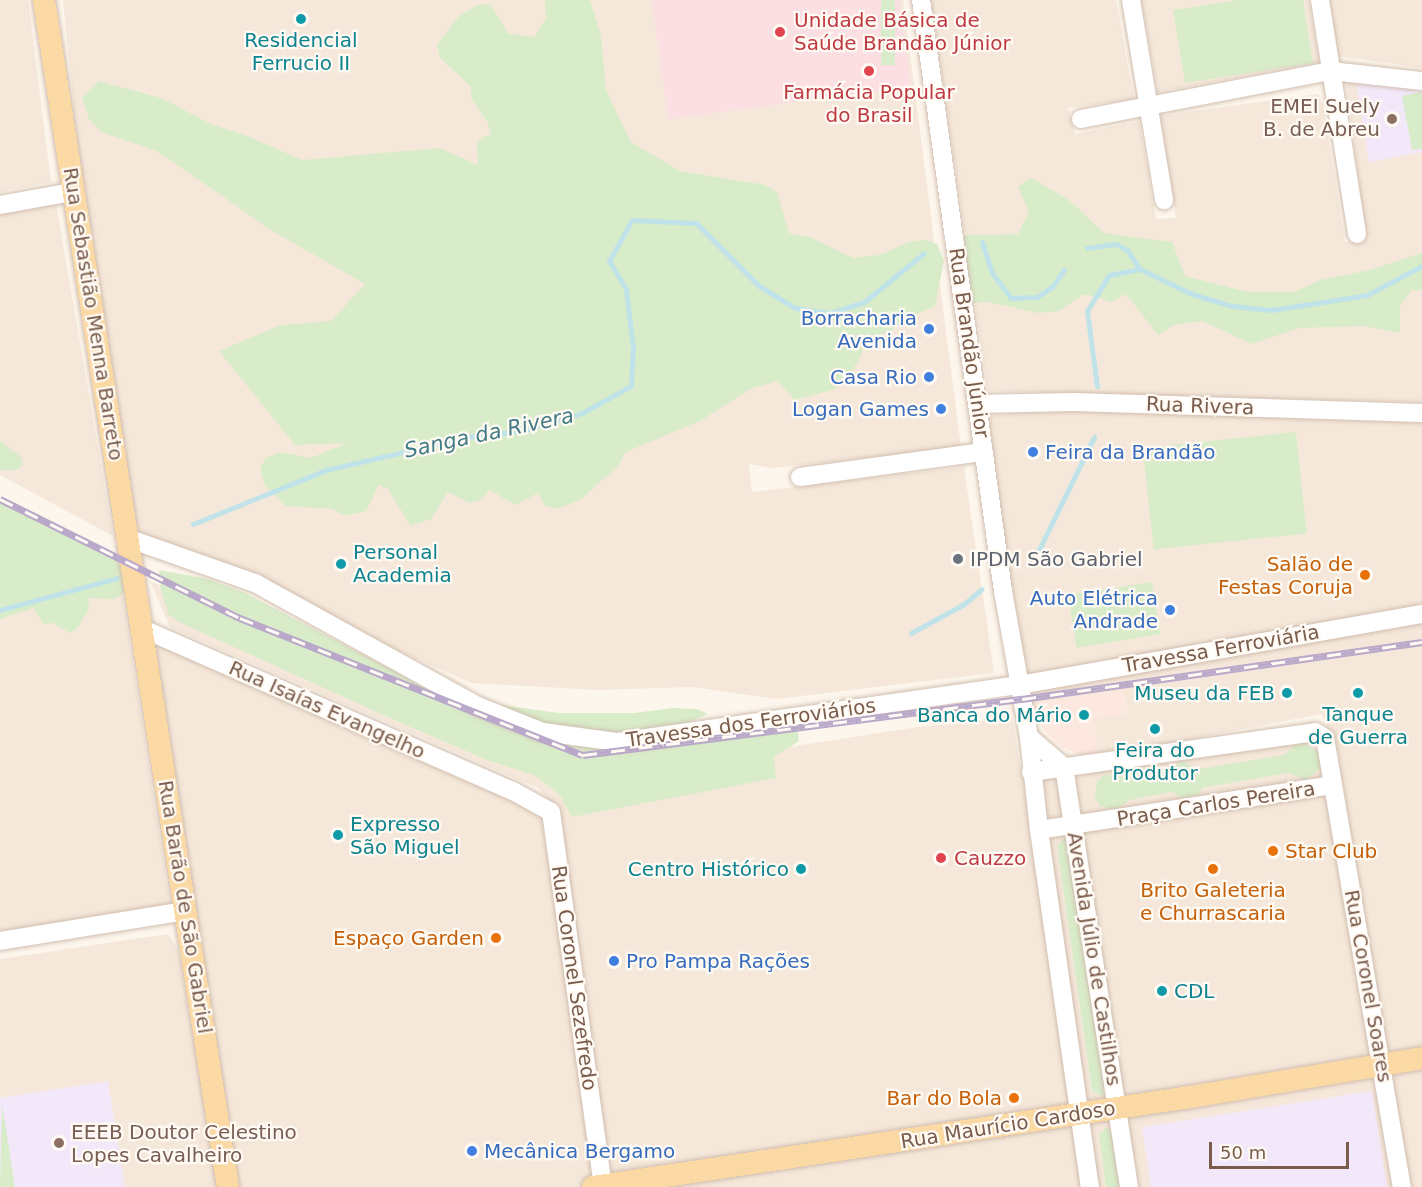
<!DOCTYPE html>
<meta charset="utf-8">
<style>
body{margin:0}
#map{position:relative;width:1422px;height:1187px;overflow:hidden;background:#fdf6ec;font-family:"DejaVu Sans",sans-serif}
div>[style]{position:absolute}
.residential>*{inset:0;background:#f5e8da}
.commercial>*{inset:0;background:#fde8e0}
.education>*{inset:0;background:#f3e8fa}
.medical>*{inset:0;background:#fbdfe3}
.green>*{inset:0;background:#d8ecc9;transform-origin:0 0}
.stream>*{height:5px;margin:-2.5px;padding:0 2.5px;transform-origin:2.5px;border-radius:2.5px;background:#bfe3e8}
.roads{filter:drop-shadow(0 0 2px #d1beb0) drop-shadow(0 0 2px #d1beb0)}
.minor>*{height:18px;margin:-9px;padding:0 9px;transform-origin:9px;border-radius:9px;background:#fff}
.major>*{height:22px;margin:-11px;padding:0 11px;transform-origin:11px;border-radius:11px;background:#fbd9a5}
.rail>*{height:7px;margin-top:-3.5px;transform-origin:0;background:repeating-linear-gradient(90deg,#fffaf3 0 14px,#b9a8c9 0 28px);box-sizing:border-box;border-block:2px solid #b9a8c9}
.dots>*{width:16px;height:16px;translate:-50% -50%;box-sizing:border-box;border:3px solid #fffaf3;border-radius:50%}
span{translate:-50% -50%;white-space:nowrap;text-align:center;line-height:1.15;-webkit-text-stroke:4.5px #fffaf3;paint-order:stroke}
.health-label{font-size:20px;color:#be3a42}
.left{translate:0 -50%;text-align:left}
.culture-label{font-size:20px;color:#0d838f}
.right{translate:-100% -50%;text-align:right}
.education-label{font-size:20px;color:#785e54}
.street-label{font-size:20px;color:#7a5c4d}
.shop-label{font-size:20px;color:#366cbe}
.worship-label{font-size:20px;color:#5b616d}
.food-label{font-size:20px;color:#c56008}
.water-label{font-size:21px;color:#437c86;font-style:italic}
.scale{position:absolute;left:1209px;top:1142px;width:140px;height:27px;box-sizing:border-box;border:3px solid #7a5c4d;border-top:0;padding-left:8px;font-size:18px;line-height:21px;white-space:nowrap;color:#7a5c4d;-webkit-text-stroke:4px #fffaf3;paint-order:stroke}
</style>
<div id="map">
<div class="residential">
<i style="clip-path:polygon(0 0,28px 0,51px 182px,0 192px)"></i>
<i style="clip-path:polygon(63px 0,903px 0,961px 447px,773px 468px,749px 464px,752px 492px,964px 467px,994px 673px,776px 699px,693px 687px,597px 690px,472px 683px,144px 541px,138px 530px,93px 297px)"></i>
<i style="clip-path:polygon(931px 0,1116px 0,1134px 99px,1068px 108px,1075px 134px,1139px 121px,1156px 219px,1176px 218px,1159px 116px,1318px 94px,1323px 105px,1345px 242px,1366px 237px,1346px 78px,1422px 87px,1422px 402px,988px 391px)"></i>
<i style="clip-path:polygon(1141px 0,1309px 0,1319px 63px,1158px 92px)"></i>
<i style="clip-path:polygon(1327px 0,1422px 0,1422px 68px,1338px 56px)"></i>
<i style="clip-path:polygon(56px 203px,113px 536px,0 475px,0 213px)"></i>
<i style="clip-path:polygon(1055px 410px,1422px 423px,1422px 1187px,228px 1187px,141px 628px,559px 811px,538px 788px,170px 627px,150px 581px,365px 674px,661px 767px,917px 727px,1012px 718px,1021px 773px,1315px 732px,1341px 827px,1350px 826px,1338px 753px,1322px 714px,1099px 756px,1073px 752px,1044px 730px,1033px 711px,1019px 648px,988px 416px)"></i>
<i style="clip-path:polygon(0 506px,118px 566px,170px 904px,0 935px)"></i>
<i style="clip-path:polygon(168px 934px,178px 950px,219px 1187px,0 1187px,0 959px)"></i>
</div>
<div class="commercial">
<i style="clip-path:polygon(1124px 690px,1128px 713px,1093px 719px,1099px 756px,1084px 756px,1062px 747px,1044px 730px,1033px 711px,1032px 703px)"></i>
</div>
<div class="education">
<i style="clip-path:polygon(1356px 80px,1422px 86px,1422px 152px,1369px 162px)"></i>
<i style="clip-path:polygon(108px 1081px,125px 1187px,0 1187px,0 1098px)"></i>
<i style="clip-path:polygon(1372px 1091px,1387px 1187px,1151px 1187px,1142px 1127px)"></i>
</div>
<div class="medical">
<i style="clip-path:polygon(652px 0,899px 0,911px 87px,668px 119px)"></i>
</div>
<div class="green">
<i style="clip-path:polygon(545px 0,590px 0,601px 36px,606px 90px,631px 142px,680px 171px,765px 185px,777px 192px,789px 233px,812px 238px,853px 258px,880px 255px,908px 242px,926px 240px,937px 244px,944px 261px,935px 306px,901px 321px,892px 331px,862px 339px,862px 354px,846px 382px,832px 390px,795px 400px,777px 381px,750px 389px,702px 420px,626px 452px,617px 467px,580px 500px,558px 509px,545px 506px,538px 493px,515px 505px,490px 490px,481px 500px,469px 503px,448px 492px,431px 519px,411px 526px,387px 488px,379px 485px,366px 511px,345px 516px,332px 509px,286px 506px,265px 486px,260px 468px,266px 458px,280px 452px,311px 458px,346px 443px,295px 445px,219px 351px,281px 325px,331px 321px,365px 284px,271px 230px,157px 151px,101px 132px,89px 119px,82px 97px,99px 81px,161px 98px,213px 125px,248px 136px,302px 160px,440px 148px,478px 165px,477px 143px,485px 136px,491px 136px,488px 123px,472px 100px,470px 86px,440px 58px,437px 45px,459px 16px,478px 5px,490px 4px,508px 33px,534px 37px,546px 19px)"></i>
<i style="left:881px;top:0;width:14px;height:65px"></i>
<i style="clip-path:polygon(1238px 0,1303px 0,1313px 63px,1185px 83px,1173px 10px)"></i>
<i style="clip-path:polygon(1422px 92px,1422px 149px,1412px 150px,1402px 96px)"></i>
<i style="clip-path:polygon(1031px 178px,1069px 200px,1104px 233px,1172px 242px,1185px 276px,1248px 292px,1294px 292px,1320px 280px,1370px 270px,1422px 253px,1422px 290px,1412px 290px,1400px 306px,1400px 333px,1364px 326px,1299px 328px,1251px 344px,1203px 321px,1174px 325px,1158px 335px,1126px 294px,1112px 302px,1084px 294px,1059px 311px,1038px 313px,988px 302px,964px 303px,964px 235px,1018px 234px,1029px 212px,1018px 187px)"></i>
<i style="left:1296px;top:432px;width:102px;height:154px;rotate:84deg"></i>
<i style="clip-path:polygon(0 441px,21px 457px,23px 465px,16px 470px,0 470px)"></i>
<i style="clip-path:polygon(0 498px,115px 558px,123px 571px,125px 592px,114px 599px,88px 598px,89px 609px,77px 629px,70px 633px,53px 623px,43px 624px,34px 608px,0 619px)"></i>
<i style="clip-path:polygon(159px 570px,208px 579px,245px 593px,438px 694px,576px 743px,796px 722px,799px 741px,774px 757px,776px 778px,572px 817px,559px 794px,534px 775px,487px 760px,401px 723px,181px 623px,169px 615px,161px 591px)"></i>
<i style="left:1152px;top:582px;width:53px;height:85px;rotate:81deg"></i>
<i style="clip-path:polygon(486px 703px,559px 713px,634px 713px,673px 708px,697px 709px,708px 714px,673px 728px,615px 738px,541px 728px)"></i>
<i style="clip-path:polygon(1304px 743px,1318px 752px,1321px 760px,1320px 769px,1306px 780px,1288px 773px,1202px 788px,1199px 794px,1184px 799px,1172px 792px,1129px 800px,1116px 810px,1100px 806px,1095px 798px,1097px 781px,1104px 775px,1121px 776px,1126px 781px,1166px 774px,1181px 761px,1199px 769px,1284px 755px,1295px 745px)"></i>
<i style="clip-path:polygon(1066px 837px,1106px 1093px,1101px 1096px,1092px 1090px,1057px 845px)"></i>
<i style="clip-path:polygon(2px 1104px,15px 1187px,0 1187px)"></i>
<i style="clip-path:polygon(1106px 1128px,1111px 1129px,1122px 1187px,1106px 1187px,1099px 1134px)"></i>
</div>
<div class="stream">
<i style="left:982px;top:242px;width:33px;rotate:72deg"></i>
<i style="left:992px;top:273px;width:31px;rotate:53deg"></i>
<i style="left:1011px;top:298px;width:26px;rotate:-2deg"></i>
<i style="left:1037px;top:297px;width:18px;rotate:-34deg"></i>
<i style="left:1052px;top:287px;width:21px;rotate:-55deg"></i>
<i style="left:1087px;top:248px;width:29px;rotate:-8deg"></i>
<i style="left:1116px;top:244px;width:13px;rotate:29deg"></i>
<i style="left:1127px;top:250px;width:23px;rotate:56deg"></i>
<i style="left:1140px;top:269px;width:58px;rotate:25.7deg"></i>
<i style="left:1192px;top:294px;width:42px;rotate:16.7deg"></i>
<i style="left:1232px;top:306px;width:40px;rotate:5.7deg"></i>
<i style="left:1272px;top:310px;width:96px;rotate:-9deg"></i>
<i style="left:1367px;top:295px;width:62px;rotate:-27.8deg"></i>
<i style="left:1097px;top:386px;width:76px;rotate:-97.6deg"></i>
<i style="left:1087px;top:311px;width:42px;rotate:-58.6deg"></i>
<i style="left:1109px;top:275px;width:32px;rotate:-11deg"></i>
<i style="left:193px;top:524px;width:144px;rotate:-22.1deg"></i>
<i style="left:326px;top:470px;width:146px;rotate:-13.1deg"></i>
<i style="left:468px;top:437px;width:53px;rotate:-6.5deg"></i>
<i style="left:521px;top:431px;width:64px;rotate:-16.4deg"></i>
<i style="left:582px;top:413px;width:56px;rotate:-28.9deg"></i>
<i style="left:631px;top:386px;width:38px;rotate:-87deg"></i>
<i style="left:633px;top:348px;width:59px;rotate:-96.8deg"></i>
<i style="left:626px;top:289px;width:33px;rotate:-121deg"></i>
<i style="left:609px;top:261px;width:47px;rotate:-60.7deg"></i>
<i style="left:632px;top:220px;width:64px;rotate:2.7deg"></i>
<i style="left:696px;top:223px;width:89px;rotate:45deg"></i>
<i style="left:759px;top:286px;width:42px;rotate:31.4deg"></i>
<i style="left:795px;top:308px;width:35px;rotate:8deg"></i>
<i style="left:830px;top:313px;width:36px;rotate:-18deg"></i>
<i style="left:864px;top:302px;width:77px;rotate:-39.2deg"></i>
<i style="left:1034px;top:560px;width:137px;rotate:-64deg"></i>
<i style="left:0;top:610px;width:121px;rotate:-15.3deg"></i>
<i style="left:911px;top:633px;width:60px;rotate:-28.7deg"></i>
<i style="left:964px;top:604px;width:23px;rotate:-40deg"></i>
</div>
<div class="roads">
<div class="minor">
<i style="left:921px;top:0;width:597px;rotate:82.1deg"></i>
<i style="left:1003px;top:591px;width:148px;rotate:79.9deg"></i>
<i style="left:1029px;top:737px;width:94px;rotate:83.9deg"></i>
<i style="left:1039px;top:830px;width:361px;rotate:81.9deg"></i>
<i style="left:1131px;top:0;width:203px;rotate:80.6deg"></i>
<i style="left:1320px;top:0;width:237px;rotate:81deg"></i>
<i style="left:1081px;top:119px;width:255px;rotate:-10.9deg"></i>
<i style="left:1331px;top:71px;width:92px;rotate:6.3deg"></i>
<i style="left:0;top:205px;width:73px;rotate:-10.2deg"></i>
<i style="left:977px;top:404px;width:97px;rotate:-1.2deg"></i>
<i style="left:1074px;top:402px;width:348px;rotate:1.8deg"></i>
<i style="left:800px;top:477px;width:185px;rotate:-7.8deg"></i>
<i style="left:130px;top:539px;width:133px;rotate:19.4deg"></i>
<i style="left:255px;top:583px;width:255px;rotate:28.9deg"></i>
<i style="left:478px;top:706px;width:70px;rotate:21.8deg"></i>
<i style="left:543px;top:732px;width:76px;rotate:7.6deg"></i>
<i style="left:618px;top:742px;width:405px;rotate:-8.1deg"></i>
<i style="left:1019px;top:685px;width:409px;rotate:-10deg"></i>
<i style="left:141px;top:628px;width:406px;rotate:23.7deg"></i>
<i style="left:513px;top:791px;width:43px;rotate:28.9deg"></i>
<i style="left:551px;top:812px;width:379px;rotate:82.1deg"></i>
<i style="left:1029px;top:737px;width:46px;rotate:40.6deg"></i>
<i style="left:1064px;top:767px;width:425px;rotate:81.2deg"></i>
<i style="left:1031px;top:772px;width:287px;rotate:-8deg"></i>
<i style="left:1315px;top:732px;width:12px;rotate:31deg"></i>
<i style="left:1325px;top:738px;width:456px;rotate:80.3deg"></i>
<i style="left:1039px;top:830px;width:297px;rotate:-8.7deg"></i>
<i style="left:0;top:941px;width:188px;rotate:-9.2deg"></i>
</div>
<div class="major">
<i style="left:44px;top:0;width:1201px;rotate:81.19deg"></i>
<i style="left:593px;top:1187px;width:604px;rotate:-8.57deg"></i>
<i style="left:1190px;top:1097px;width:235px;rotate:-9.5deg"></i>
</div>
</div>
<div class="rail">
<i style="left:0;top:499px;width:268px;rotate:26.4deg"></i>
<i style="left:240px;top:618px;width:369px;rotate:21.8deg"></i>
<i style="left:583px;top:755px;width:443px;rotate:-7.3deg"></i>
<i style="left:1022px;top:699px;width:404px;rotate:-8.1deg"></i>
</div>
<div class="dots">
<i style="left:301px;top:19px;background:#0f9aa8"></i>
<i style="left:780px;top:32px;background:#e0444e"></i>
<i style="left:869px;top:71px;background:#e0444e"></i>
<i style="left:1392px;top:119px;background:#8d6e63"></i>
<i style="left:929px;top:329px;background:#3f7fe0"></i>
<i style="left:929px;top:377px;background:#3f7fe0"></i>
<i style="left:941px;top:409px;background:#3f7fe0"></i>
<i style="left:1033px;top:452px;background:#3f7fe0"></i>
<i style="left:958px;top:559px;background:#6b7280"></i>
<i style="left:341px;top:564px;background:#0f9aa8"></i>
<i style="left:1365px;top:575px;background:#e8710a"></i>
<i style="left:1170px;top:610px;background:#3f7fe0"></i>
<i style="left:1287px;top:693px;background:#0f9aa8"></i>
<i style="left:1358px;top:693px;background:#0f9aa8"></i>
<i style="left:1084px;top:715px;background:#0f9aa8"></i>
<i style="left:1155px;top:729px;background:#0f9aa8"></i>
<i style="left:338px;top:835px;background:#0f9aa8"></i>
<i style="left:1273px;top:851px;background:#e8710a"></i>
<i style="left:941px;top:858px;background:#e0444e"></i>
<i style="left:801px;top:869px;background:#0f9aa8"></i>
<i style="left:1213px;top:869px;background:#e8710a"></i>
<i style="left:496px;top:938px;background:#e8710a"></i>
<i style="left:614px;top:961px;background:#3f7fe0"></i>
<i style="left:1162px;top:991px;background:#0f9aa8"></i>
<i style="left:1014px;top:1098px;background:#e8710a"></i>
<i style="left:59px;top:1143px;background:#8d6e63"></i>
<i style="left:472px;top:1151px;background:#3f7fe0"></i>
</div>
<div class="health-label">
<span class="left" style="left:794px;top:32px">Unidade Básica de<br>Saúde Brandão Júnior</span>
<span style="left:869px;top:104px">Farmácia Popular<br>do Brasil</span>
<span class="left" style="left:954px;top:858px">Cauzzo</span>
</div>
<div class="culture-label">
<span style="left:301px;top:52px">Residencial<br>Ferrucio II</span>
<span class="left" style="left:353px;top:564px">Personal<br>Academia</span>
<span class="right" style="left:1275px;top:693px">Museu da FEB</span>
<span style="left:1358px;top:726px">Tanque<br>de Guerra</span>
<span class="right" style="left:1072px;top:715px">Banca do Mário</span>
<span style="left:1155px;top:762px">Feira do<br>Produtor</span>
<span class="left" style="left:350px;top:836px">Expresso<br>São Miguel</span>
<span class="right" style="left:789px;top:869px">Centro Histórico</span>
<span class="left" style="left:1174px;top:991px">CDL</span>
</div>
<div class="education-label">
<span class="right" style="left:1380px;top:118px">EMEI Suely<br>B. de Abreu</span>
<span class="left" style="left:71px;top:1144px">EEEB Doutor Celestino<br>Lopes Cavalheiro</span>
</div>
<div class="street-label">
<span style="left:93px;top:314px;rotate:81deg">Rua Sebastião Menna Barreto</span>
<span style="left:969px;top:343px;rotate:82deg">Rua Brandão Júnior</span>
<span style="left:1200px;top:406px;rotate:2deg">Rua Rivera</span>
<span style="left:1221px;top:649px;rotate:-10deg">Travessa Ferroviária</span>
<span style="left:327px;top:710px;rotate:24deg">Rua Isaías Evangelho</span>
<span style="left:751px;top:723px;rotate:-8deg">Travessa dos Ferroviários</span>
<span style="left:1216px;top:804px;rotate:-9deg">Praça Carlos Pereira</span>
<span style="left:185px;top:907px;rotate:81deg">Rua Barão de São Gabriel</span>
<span style="left:1094px;top:959px;rotate:81deg">Avenida Júlio de Castilhos</span>
<span style="left:574px;top:978px;rotate:82deg">Rua Coronel Sezefredo</span>
<span style="left:1368px;top:986px;rotate:80deg">Rua Coronel Soares</span>
<span style="left:1008px;top:1125px;rotate:-9deg">Rua Maurício Cardoso</span>
</div>
<div class="shop-label">
<span class="right" style="left:917px;top:330px">Borracharia<br>Avenida</span>
<span class="right" style="left:917px;top:377px">Casa Rio</span>
<span class="right" style="left:929px;top:409px">Logan Games</span>
<span class="left" style="left:1045px;top:452px">Feira da Brandão</span>
<span class="right" style="left:1158px;top:610px">Auto Elétrica<br>Andrade</span>
<span class="left" style="left:626px;top:961px">Pro Pampa Rações</span>
<span class="left" style="left:484px;top:1151px">Mecânica Bergamo</span>
</div>
<div class="worship-label">
<span class="left" style="left:970px;top:559px">IPDM São Gabriel</span>
</div>
<div class="food-label">
<span class="right" style="left:1353px;top:576px">Salão de<br>Festas Coruja</span>
<span class="left" style="left:1285px;top:851px">Star Club</span>
<span style="left:1213px;top:902px">Brito Galeteria<br>e Churrascaria</span>
<span class="right" style="left:484px;top:938px">Espaço Garden</span>
<span class="right" style="left:1002px;top:1098px">Bar do Bola</span>
</div>
<div class="water-label">
<span style="left:489px;top:433px;rotate:-12deg">Sanga da Rivera</span>
</div>
<div class="scale">50 m</div>
</div>
